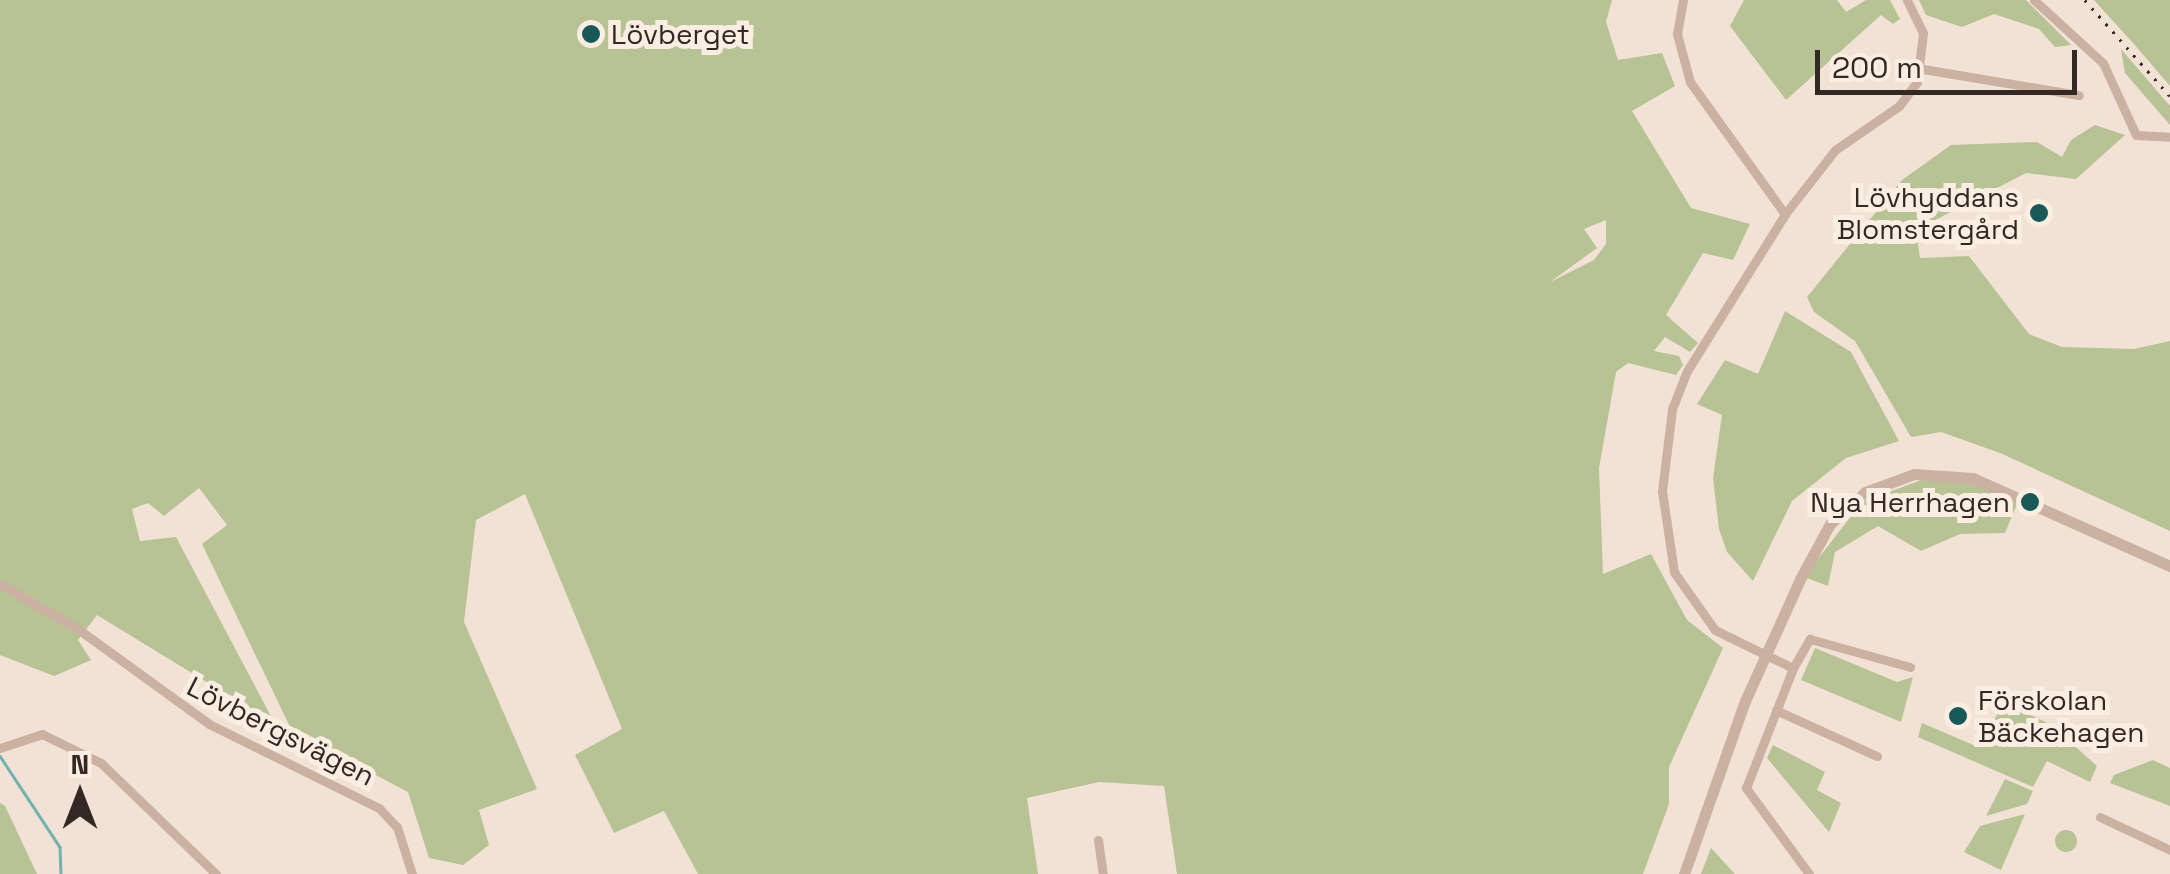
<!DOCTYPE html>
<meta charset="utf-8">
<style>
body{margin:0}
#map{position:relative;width:2170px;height:874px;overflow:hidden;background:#f2e2d6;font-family:"Space Grotesk",sans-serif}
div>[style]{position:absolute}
.green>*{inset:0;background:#b7c295}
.round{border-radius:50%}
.stream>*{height:2.5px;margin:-1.25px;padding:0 1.25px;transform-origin:1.25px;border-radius:1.25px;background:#73b1ae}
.minor>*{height:9px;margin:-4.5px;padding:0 4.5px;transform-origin:4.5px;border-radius:4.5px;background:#cbb1a1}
.tertiary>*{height:11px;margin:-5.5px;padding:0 5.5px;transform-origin:5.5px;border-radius:5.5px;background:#cbb1a1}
.rail>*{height:2.5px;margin-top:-1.25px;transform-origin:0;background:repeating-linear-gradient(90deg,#342825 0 2.5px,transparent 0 10.5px)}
.dots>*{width:28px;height:28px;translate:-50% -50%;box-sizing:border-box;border:5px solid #faede2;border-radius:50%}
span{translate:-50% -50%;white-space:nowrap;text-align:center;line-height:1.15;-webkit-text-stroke:10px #faede2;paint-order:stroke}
.poi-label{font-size:28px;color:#342825}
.left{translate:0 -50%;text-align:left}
.right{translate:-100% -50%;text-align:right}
.street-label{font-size:28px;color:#342825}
.north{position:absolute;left:30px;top:744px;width:100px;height:100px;-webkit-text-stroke:8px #faede2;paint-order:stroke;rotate:0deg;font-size:28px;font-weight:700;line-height:40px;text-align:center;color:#342825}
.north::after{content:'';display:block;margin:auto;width:35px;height:45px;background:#342825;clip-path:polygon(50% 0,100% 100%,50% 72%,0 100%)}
.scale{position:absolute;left:1815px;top:50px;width:262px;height:45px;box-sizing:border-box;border:5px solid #342825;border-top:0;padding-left:12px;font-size:30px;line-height:35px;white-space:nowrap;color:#342825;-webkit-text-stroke:8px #faede2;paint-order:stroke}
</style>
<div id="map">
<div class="green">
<i style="clip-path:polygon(evenodd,0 0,1612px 0,1606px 22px,1618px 60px,1662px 53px,1675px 86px,1632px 111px,1691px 208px,1750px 224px,1733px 260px,1703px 253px,1666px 315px,1698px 343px,1690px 352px,1665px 337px,1654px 351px,1679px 356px,1683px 365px,1676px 375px,1628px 363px,1616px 372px,1599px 468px,1603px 574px,1651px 554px,1687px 620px,1723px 648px,1669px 767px,1669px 804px,1643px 874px,1177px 874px,1164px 786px,1099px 782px,1027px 798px,1038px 874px,698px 874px,664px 811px,614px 833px,575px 755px,622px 729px,525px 494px,476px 520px,464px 622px,537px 789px,479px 810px,489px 845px,463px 865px,429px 858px,408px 792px,292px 731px,202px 544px,227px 525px,199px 488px,164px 516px,148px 503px,132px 509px,140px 541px,176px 537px,275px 724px,97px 615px,78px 640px,91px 660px,54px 676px,0 655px,0 0,1606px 220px,1606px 244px,1594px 260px,1550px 282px,1597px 248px,1584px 229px,1606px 220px)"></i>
<i style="clip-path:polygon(1744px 0,1837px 0,1846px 12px,1866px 0,1890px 0,1900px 19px,1893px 24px,1881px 15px,1786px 100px,1730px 26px)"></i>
<i style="clip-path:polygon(1919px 0,2026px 0,2071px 45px,2055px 47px,2039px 29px,1994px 14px,1962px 27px,1926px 15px)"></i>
<i style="clip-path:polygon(2094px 0,2170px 0,2170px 86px,2133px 43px)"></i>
<i style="clip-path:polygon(2121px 49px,2170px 106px,2170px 125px,2125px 73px)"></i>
<i style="clip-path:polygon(2095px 125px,2125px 135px,2076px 179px,2026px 173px,1916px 230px,1920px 258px,1969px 256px,2029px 334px,2062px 347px,2134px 349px,2170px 341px,2170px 531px,2000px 453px,1941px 432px,1911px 437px,1855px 341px,1814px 312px,1807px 297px,1902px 180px,1951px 145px,2037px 142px,2062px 157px,2071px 140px)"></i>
<i style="clip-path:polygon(1785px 311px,1851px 352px,1899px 441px,1846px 458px,1792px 501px,1753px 581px,1727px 552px,1719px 529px,1713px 478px,1722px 415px,1697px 404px,1725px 360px,1758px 374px)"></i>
<i style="clip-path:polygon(1924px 479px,1970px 481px,2017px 504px,2005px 533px,1960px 534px,1921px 551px,1878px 526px,1835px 552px,1828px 586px,1804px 577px,1862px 502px)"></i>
<i style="clip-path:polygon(1815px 648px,1897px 682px,1913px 677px,1901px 722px,1801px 680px)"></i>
<i style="clip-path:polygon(2004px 703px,2050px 724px,2097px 766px,2090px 782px,2047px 761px,2033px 787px,1918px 737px,1922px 723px,1978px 747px)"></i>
<i style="clip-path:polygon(1773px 745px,1825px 772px,1817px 790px,1841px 803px,1829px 832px,1767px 758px)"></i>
<i style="clip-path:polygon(2153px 760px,2170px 768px,2170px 806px,2110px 783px,2114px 775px)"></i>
<i style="clip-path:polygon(2005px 779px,2033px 791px,2027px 804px,1986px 816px)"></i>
<i style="clip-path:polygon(0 803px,5px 806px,37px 874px,0 874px)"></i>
<i style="clip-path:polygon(2025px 814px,2001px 870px,1964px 852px,1980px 826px)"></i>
<i class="round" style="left:2055px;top:830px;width:22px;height:22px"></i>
<i style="clip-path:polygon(1711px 848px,1735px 874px,1701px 874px)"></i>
</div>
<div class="stream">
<i style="left:0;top:756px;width:109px;rotate:56.6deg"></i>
<i style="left:60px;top:847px;width:27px;rotate:88deg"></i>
</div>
<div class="minor">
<i style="left:1683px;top:0;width:35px;rotate:100deg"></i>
<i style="left:1677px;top:34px;width:50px;rotate:74.8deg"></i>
<i style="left:1690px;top:82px;width:163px;rotate:54.3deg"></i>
<i style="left:2034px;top:0;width:93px;rotate:42.4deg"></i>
<i style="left:2103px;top:63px;width:79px;rotate:65.4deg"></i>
<i style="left:2136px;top:135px;width:34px;rotate:3deg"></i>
<i style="left:1923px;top:69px;width:158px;rotate:9.5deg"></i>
<i style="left:0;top:584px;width:90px;rotate:30deg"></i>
<i style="left:78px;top:629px;width:162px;rotate:35.9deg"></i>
<i style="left:209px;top:724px;width:190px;rotate:26.3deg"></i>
<i style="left:379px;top:808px;width:26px;rotate:47deg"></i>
<i style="left:397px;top:827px;width:49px;rotate:72.3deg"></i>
<i style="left:1793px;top:668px;width:87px;rotate:-154deg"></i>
<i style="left:1715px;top:630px;width:71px;rotate:-125.3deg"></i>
<i style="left:1674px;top:572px;width:82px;rotate:-98.4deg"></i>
<i style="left:1662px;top:491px;width:83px;rotate:-83deg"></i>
<i style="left:1672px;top:409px;width:41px;rotate:-68.5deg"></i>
<i style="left:1687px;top:371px;width:185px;rotate:-58deg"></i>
<i style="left:1785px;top:214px;width:81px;rotate:-52deg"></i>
<i style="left:1835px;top:150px;width:78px;rotate:-34.5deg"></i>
<i style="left:1899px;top:106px;width:30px;rotate:-53deg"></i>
<i style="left:1917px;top:82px;width:49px;rotate:-83deg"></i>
<i style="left:1923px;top:33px;width:37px;rotate:-116deg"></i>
<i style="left:1776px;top:710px;width:111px;rotate:24.5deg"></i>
<i style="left:0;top:748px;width:44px;rotate:-18.4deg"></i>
<i style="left:42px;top:734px;width:66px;rotate:26.2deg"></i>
<i style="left:101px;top:763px;width:160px;rotate:44deg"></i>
<i style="left:2100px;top:817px;width:77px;rotate:25.2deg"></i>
<i style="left:1098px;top:840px;width:34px;rotate:82deg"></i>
<i style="left:1809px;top:874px;width:107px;rotate:-126.2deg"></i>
<i style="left:1746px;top:788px;width:129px;rotate:-68.6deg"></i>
<i style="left:1793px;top:668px;width:34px;rotate:-60deg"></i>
<i style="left:1810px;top:639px;width:104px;rotate:15.6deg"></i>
</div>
<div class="tertiary">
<i style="left:1684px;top:874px;width:183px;rotate:-70.6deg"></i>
<i style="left:1745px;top:701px;width:134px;rotate:-65.7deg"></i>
<i style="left:1800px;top:579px;width:63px;rotate:-61.4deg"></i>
<i style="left:1830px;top:524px;width:47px;rotate:-42.4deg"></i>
<i style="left:1865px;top:492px;width:52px;rotate:-20.2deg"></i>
<i style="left:1914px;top:474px;width:59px;rotate:3.9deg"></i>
<i style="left:1973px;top:478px;width:216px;rotate:24.1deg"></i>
</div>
<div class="rail">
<i style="left:2085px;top:0;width:128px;rotate:48.5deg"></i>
</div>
<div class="dots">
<i style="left:591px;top:34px;background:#185857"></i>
<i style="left:2039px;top:213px;background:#185857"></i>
<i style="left:2030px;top:502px;background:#185857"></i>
<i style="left:1958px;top:716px;background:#185857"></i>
</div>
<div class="poi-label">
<span class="left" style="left:611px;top:34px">Lövberget</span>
<span class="right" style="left:2019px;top:213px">Lövhyddans<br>Blomstergård</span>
<span class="right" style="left:2010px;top:502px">Nya Herrhagen</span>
<span class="left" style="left:1978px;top:716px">Förskolan<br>Bäckehagen</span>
</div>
<div class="street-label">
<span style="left:281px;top:731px;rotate:27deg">Lövbergsvägen</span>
</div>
<div class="north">N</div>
<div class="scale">200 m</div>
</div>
